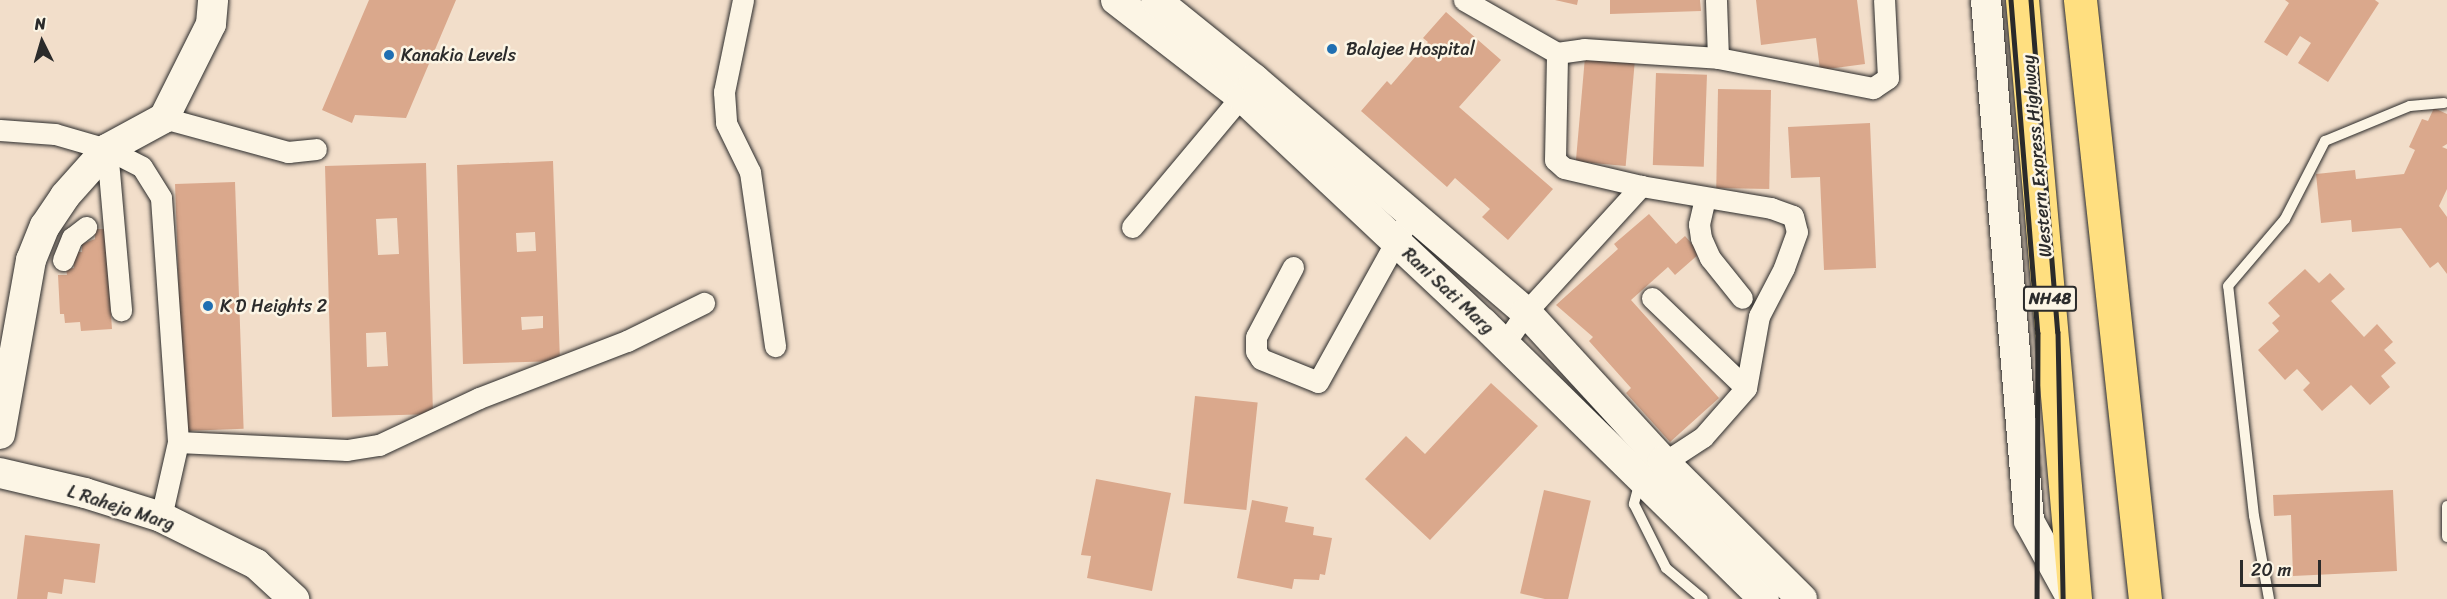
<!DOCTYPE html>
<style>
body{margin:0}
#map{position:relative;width:2447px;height:599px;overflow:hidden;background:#f2deca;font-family:Sriracha,sans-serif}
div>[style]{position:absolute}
.building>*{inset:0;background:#daa88c;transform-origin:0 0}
.roads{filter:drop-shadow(0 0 2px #2b2b2b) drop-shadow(0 0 2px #2b2b2b)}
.lane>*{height:10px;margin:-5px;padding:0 5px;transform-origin:5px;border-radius:5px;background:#fcf5e5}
.street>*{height:21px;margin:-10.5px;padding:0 10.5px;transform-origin:10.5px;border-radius:10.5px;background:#fcf5e5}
.secondary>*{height:30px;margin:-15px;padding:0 15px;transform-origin:15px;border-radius:15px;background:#fcf5e5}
.highway>*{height:33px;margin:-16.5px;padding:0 16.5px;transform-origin:16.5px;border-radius:16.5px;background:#ffdf80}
.rail>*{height:4.5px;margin:-2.25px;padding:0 2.25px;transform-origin:2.25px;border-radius:2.25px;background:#2b2b2b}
.dots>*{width:16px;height:16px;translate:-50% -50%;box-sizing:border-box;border:3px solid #fcf5e5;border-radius:50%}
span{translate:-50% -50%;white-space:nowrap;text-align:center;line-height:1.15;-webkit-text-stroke:5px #fcf5e5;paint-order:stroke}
.shield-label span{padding:2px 4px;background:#fcf5e5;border:2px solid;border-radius:4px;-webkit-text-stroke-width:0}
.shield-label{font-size:16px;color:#2b2b2b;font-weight:700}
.poi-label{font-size:18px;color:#2b2b2b}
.left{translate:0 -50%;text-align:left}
.street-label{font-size:18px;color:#2b2b2b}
.north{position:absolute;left:12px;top:12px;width:60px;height:60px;-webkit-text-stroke:4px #fcf5e5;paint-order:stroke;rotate:355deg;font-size:16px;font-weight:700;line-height:24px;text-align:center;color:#2b2b2b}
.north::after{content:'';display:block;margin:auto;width:21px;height:27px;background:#2b2b2b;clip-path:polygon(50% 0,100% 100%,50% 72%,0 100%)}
.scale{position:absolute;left:2240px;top:560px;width:81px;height:27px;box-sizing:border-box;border:3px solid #2b2b2b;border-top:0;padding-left:8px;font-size:18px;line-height:21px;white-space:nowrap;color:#2b2b2b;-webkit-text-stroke:4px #fcf5e5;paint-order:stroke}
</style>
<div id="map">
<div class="building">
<i style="clip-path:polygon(369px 0,456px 0,406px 118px,355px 115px,352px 123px,322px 110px)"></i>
<i style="clip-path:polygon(1555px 0,1578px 0,1577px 5px)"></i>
<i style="clip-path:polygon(1610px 0,1700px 0,1701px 11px,1610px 14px)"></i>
<i style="clip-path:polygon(1756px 0,1857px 0,1865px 64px,1820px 70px,1816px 38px,1761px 45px)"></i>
<i style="clip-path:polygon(2285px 0,2375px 0,2379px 3px,2328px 82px,2298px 63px,2311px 43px,2300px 36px,2287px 56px,2264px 42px,2289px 3px)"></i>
<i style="clip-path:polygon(1446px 12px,1501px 60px,1459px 107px,1553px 189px,1508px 240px,1482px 217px,1490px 209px,1455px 178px,1447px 187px,1361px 111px,1387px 81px,1391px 85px,1428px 42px,1423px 38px)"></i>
<i style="left:1585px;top:57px;width:50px;height:105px;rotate:5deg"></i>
<i style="left:1656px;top:73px;width:51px;height:92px;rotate:2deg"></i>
<i style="left:1718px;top:89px;width:53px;height:99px;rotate:1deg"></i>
<i style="clip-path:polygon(2434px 108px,2447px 114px,2447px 144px,2442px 147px,2447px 149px,2447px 189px,2439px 206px,2447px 217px,2447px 274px,2438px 262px,2430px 268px,2401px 228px,2352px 232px,2351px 220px,2321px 223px,2316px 174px,2355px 170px,2356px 179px,2404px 174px,2415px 150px,2409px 147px,2422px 119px,2428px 121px)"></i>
<i style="clip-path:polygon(1870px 123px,1876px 268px,1824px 270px,1820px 177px,1791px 178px,1788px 127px)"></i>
<i style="clip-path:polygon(evenodd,553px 161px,560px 361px,463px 364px,457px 165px,553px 161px,535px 232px,536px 251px,517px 252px,516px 233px,535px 232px,553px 161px,543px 316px,543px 328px,522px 330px,521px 317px,543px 316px)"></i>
<i style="clip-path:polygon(evenodd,426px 163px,433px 414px,332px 417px,325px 166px,426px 163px,397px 218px,399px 254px,378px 255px,376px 219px,397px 218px,426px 163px,386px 332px,388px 366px,367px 367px,366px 333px,386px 332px)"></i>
<i style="left:235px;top:182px;width:247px;height:60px;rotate:88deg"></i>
<i style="clip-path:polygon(1649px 214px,1676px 244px,1685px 236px,1700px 253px,1675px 275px,1668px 267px,1631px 300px,1719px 398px,1670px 442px,1626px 393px,1631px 388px,1589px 341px,1593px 337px,1556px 305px,1618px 249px,1614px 244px)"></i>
<i style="clip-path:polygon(95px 229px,105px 229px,112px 329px,81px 331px,80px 322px,65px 323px,64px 314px,60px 314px,58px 275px,67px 275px,66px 269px,74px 268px,73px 252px,82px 252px,82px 244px,95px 239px)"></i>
<i style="clip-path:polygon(2305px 269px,2319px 283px,2330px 273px,2345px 289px,2331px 301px,2364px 337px,2377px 324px,2393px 342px,2384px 350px,2396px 363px,2381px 376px,2390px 387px,2370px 405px,2351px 385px,2322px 411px,2303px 390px,2310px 383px,2297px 369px,2285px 380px,2258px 350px,2279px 331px,2272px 323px,2280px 316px,2268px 303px)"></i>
<i style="clip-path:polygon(1491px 383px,1538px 426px,1430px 540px,1365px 479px,1406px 436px,1425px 454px)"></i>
<i style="left:1195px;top:396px;width:63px;height:108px;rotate:6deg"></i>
<i style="clip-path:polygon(1096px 479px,1171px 493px,1152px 591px,1087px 578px,1091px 556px,1081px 555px)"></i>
<i style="left:1544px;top:490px;width:48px;height:106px;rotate:13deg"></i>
<i style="clip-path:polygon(2393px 490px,2397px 571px,2293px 576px,2291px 515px,2274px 516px,2273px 495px)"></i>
<i style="clip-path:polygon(1252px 500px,1288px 507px,1285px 522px,1314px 527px,1313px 535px,1332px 538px,1325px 575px,1320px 574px,1319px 580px,1294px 579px,1292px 589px,1237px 578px)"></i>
<i style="clip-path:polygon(25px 535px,100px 544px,95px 583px,64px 579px,62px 594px,48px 592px,47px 599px,17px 599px)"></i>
</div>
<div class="roads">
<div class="lane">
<i style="left:1640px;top:481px;width:24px;rotate:105deg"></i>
<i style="left:1634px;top:504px;width:72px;rotate:63.4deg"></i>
<i style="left:1666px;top:568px;width:48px;rotate:40deg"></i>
<i style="left:2447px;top:506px;width:31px;rotate:90deg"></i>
<i style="left:2269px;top:599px;width:84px;rotate:-100.2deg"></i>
<i style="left:2254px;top:516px;width:231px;rotate:-96.4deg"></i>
<i style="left:2228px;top:286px;width:88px;rotate:-49.6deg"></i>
<i style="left:2285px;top:219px;width:88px;rotate:-62.9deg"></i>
<i style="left:2325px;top:141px;width:92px;rotate:-22.4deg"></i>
<i style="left:2410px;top:106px;width:34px;rotate:-5deg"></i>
</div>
<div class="street">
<i style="left:743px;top:0;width:94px;rotate:101.7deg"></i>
<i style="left:724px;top:92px;width:31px;rotate:86deg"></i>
<i style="left:726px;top:123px;width:55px;rotate:63.9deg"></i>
<i style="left:750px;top:172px;width:176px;rotate:81.8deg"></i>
<i style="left:1464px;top:0;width:107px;rotate:29.7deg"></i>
<i style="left:1718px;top:58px;width:158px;rotate:11deg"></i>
<i style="left:1873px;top:88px;width:18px;rotate:-34deg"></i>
<i style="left:1888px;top:78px;width:78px;rotate:-92.9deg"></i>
<i style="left:164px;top:118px;width:129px;rotate:15.3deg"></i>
<i style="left:288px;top:152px;width:28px;rotate:-6deg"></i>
<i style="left:0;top:130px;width:55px;rotate:4.2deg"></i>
<i style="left:55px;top:134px;width:54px;rotate:16.1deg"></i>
<i style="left:107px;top:149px;width:39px;rotate:27deg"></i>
<i style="left:142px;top:167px;width:36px;rotate:58deg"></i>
<i style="left:161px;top:198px;width:245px;rotate:86deg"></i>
<i style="left:178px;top:442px;width:77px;rotate:102.8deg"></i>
<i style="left:107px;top:149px;width:162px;rotate:85deg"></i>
<i style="left:1641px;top:186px;width:79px;rotate:-166.8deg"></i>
<i style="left:1564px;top:168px;width:12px;rotate:-138deg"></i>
<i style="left:1555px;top:160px;width:107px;rotate:-88.9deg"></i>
<i style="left:1557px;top:53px;width:27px;rotate:-8deg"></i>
<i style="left:1584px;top:49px;width:134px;rotate:3.8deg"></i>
<i style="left:1718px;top:58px;width:58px;rotate:-92deg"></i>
<i style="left:1705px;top:198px;width:27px;rotate:103deg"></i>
<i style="left:1699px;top:224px;width:14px;rotate:82deg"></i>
<i style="left:1701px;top:238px;width:22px;rotate:66deg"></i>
<i style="left:1710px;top:258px;width:51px;rotate:51.3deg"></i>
<i style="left:1132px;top:227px;width:182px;rotate:-50.1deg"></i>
<i style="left:63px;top:260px;width:24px;rotate:-68deg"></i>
<i style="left:72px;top:238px;width:18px;rotate:-38deg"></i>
<i style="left:1293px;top:267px;width:79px;rotate:117.9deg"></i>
<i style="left:1256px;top:337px;width:14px;rotate:90deg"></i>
<i style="left:1256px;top:351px;width:9px;rotate:58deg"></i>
<i style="left:1261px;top:359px;width:61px;rotate:22deg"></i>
<i style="left:1318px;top:382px;width:192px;rotate:-61deg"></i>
<i style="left:1652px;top:298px;width:130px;rotate:43.8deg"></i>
<i style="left:1504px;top:344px;width:39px;rotate:-55deg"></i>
<i style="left:1526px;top:312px;width:171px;rotate:-47.6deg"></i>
<i style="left:1641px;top:186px;width:132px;rotate:9.6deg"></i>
<i style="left:1771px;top:208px;width:23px;rotate:20deg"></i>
<i style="left:1793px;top:216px;width:16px;rotate:76deg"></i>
<i style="left:1797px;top:232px;width:38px;rotate:110deg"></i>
<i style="left:1784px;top:268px;width:54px;rotate:117.5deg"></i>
<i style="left:1759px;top:316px;width:73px;rotate:100.2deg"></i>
<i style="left:1746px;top:388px;width:65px;rotate:131.3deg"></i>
<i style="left:1703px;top:437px;width:59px;rotate:146.9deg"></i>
<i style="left:178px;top:442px;width:169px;rotate:2.7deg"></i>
<i style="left:347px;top:450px;width:32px;rotate:-9deg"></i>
<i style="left:379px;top:445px;width:110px;rotate:-25.2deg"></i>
<i style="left:479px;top:398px;width:159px;rotate:-21.1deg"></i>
<i style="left:627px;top:341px;width:86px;rotate:-26.3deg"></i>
</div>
<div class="secondary">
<i style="left:1116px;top:0;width:160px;rotate:37.7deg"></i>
<i style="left:1243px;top:98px;width:329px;rotate:43.2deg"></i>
<i style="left:1483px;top:323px;width:394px;rotate:44.5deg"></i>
<i style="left:1156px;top:0;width:126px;rotate:38.9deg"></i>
<i style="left:1254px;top:79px;width:358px;rotate:40.6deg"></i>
<i style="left:1526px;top:312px;width:202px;rotate:47.4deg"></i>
<i style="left:1663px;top:461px;width:196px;rotate:44.8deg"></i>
<i style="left:1986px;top:0;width:523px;rotate:85.28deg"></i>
<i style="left:2029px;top:521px;width:89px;rotate:61.1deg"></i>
<i style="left:0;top:434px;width:177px;rotate:-79.9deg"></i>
<i style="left:31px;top:260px;width:37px;rotate:-68deg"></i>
<i style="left:45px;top:226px;width:36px;rotate:-56deg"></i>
<i style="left:65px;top:196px;width:63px;rotate:-48.2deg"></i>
<i style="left:107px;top:149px;width:65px;rotate:-28.5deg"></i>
<i style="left:164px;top:118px;width:105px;rotate:-63.4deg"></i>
<i style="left:211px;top:24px;width:24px;rotate:-85deg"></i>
<i style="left:0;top:473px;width:87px;rotate:13.2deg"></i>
<i style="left:85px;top:493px;width:80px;rotate:17.5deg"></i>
<i style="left:161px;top:517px;width:106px;rotate:26.3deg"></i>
<i style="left:256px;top:564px;width:52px;rotate:42.6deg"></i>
</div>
<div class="highway">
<i style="left:2022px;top:0;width:601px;rotate:84.94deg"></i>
<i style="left:2080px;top:0;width:603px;rotate:83.81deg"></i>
</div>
</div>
<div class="rail">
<i style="left:2011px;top:0;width:334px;rotate:85.4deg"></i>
<i style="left:2038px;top:333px;width:266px;rotate:90.2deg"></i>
<i style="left:2031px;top:0;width:333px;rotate:85.4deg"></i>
<i style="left:2058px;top:332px;width:267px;rotate:88.9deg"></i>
</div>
<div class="dots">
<i style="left:1332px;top:49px;background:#1f6fb2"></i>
<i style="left:389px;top:55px;background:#1f6fb2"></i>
<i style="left:208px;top:306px;background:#1f6fb2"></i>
</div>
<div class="shield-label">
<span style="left:2050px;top:299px">NH48</span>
</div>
<div class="poi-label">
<span class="left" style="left:1346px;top:49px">Balajee Hospital</span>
<span class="left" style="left:401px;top:55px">Kanakia Levels</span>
<span class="left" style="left:220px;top:306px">K D Heights 2</span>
</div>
<div class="street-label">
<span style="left:2037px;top:156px;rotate:-95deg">Western Express Highway</span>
<span style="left:1448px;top:291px;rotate:43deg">Rani Sati Marg</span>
<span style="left:121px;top:508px;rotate:18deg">L Raheja Marg</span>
</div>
<div class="north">N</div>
<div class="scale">20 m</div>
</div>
